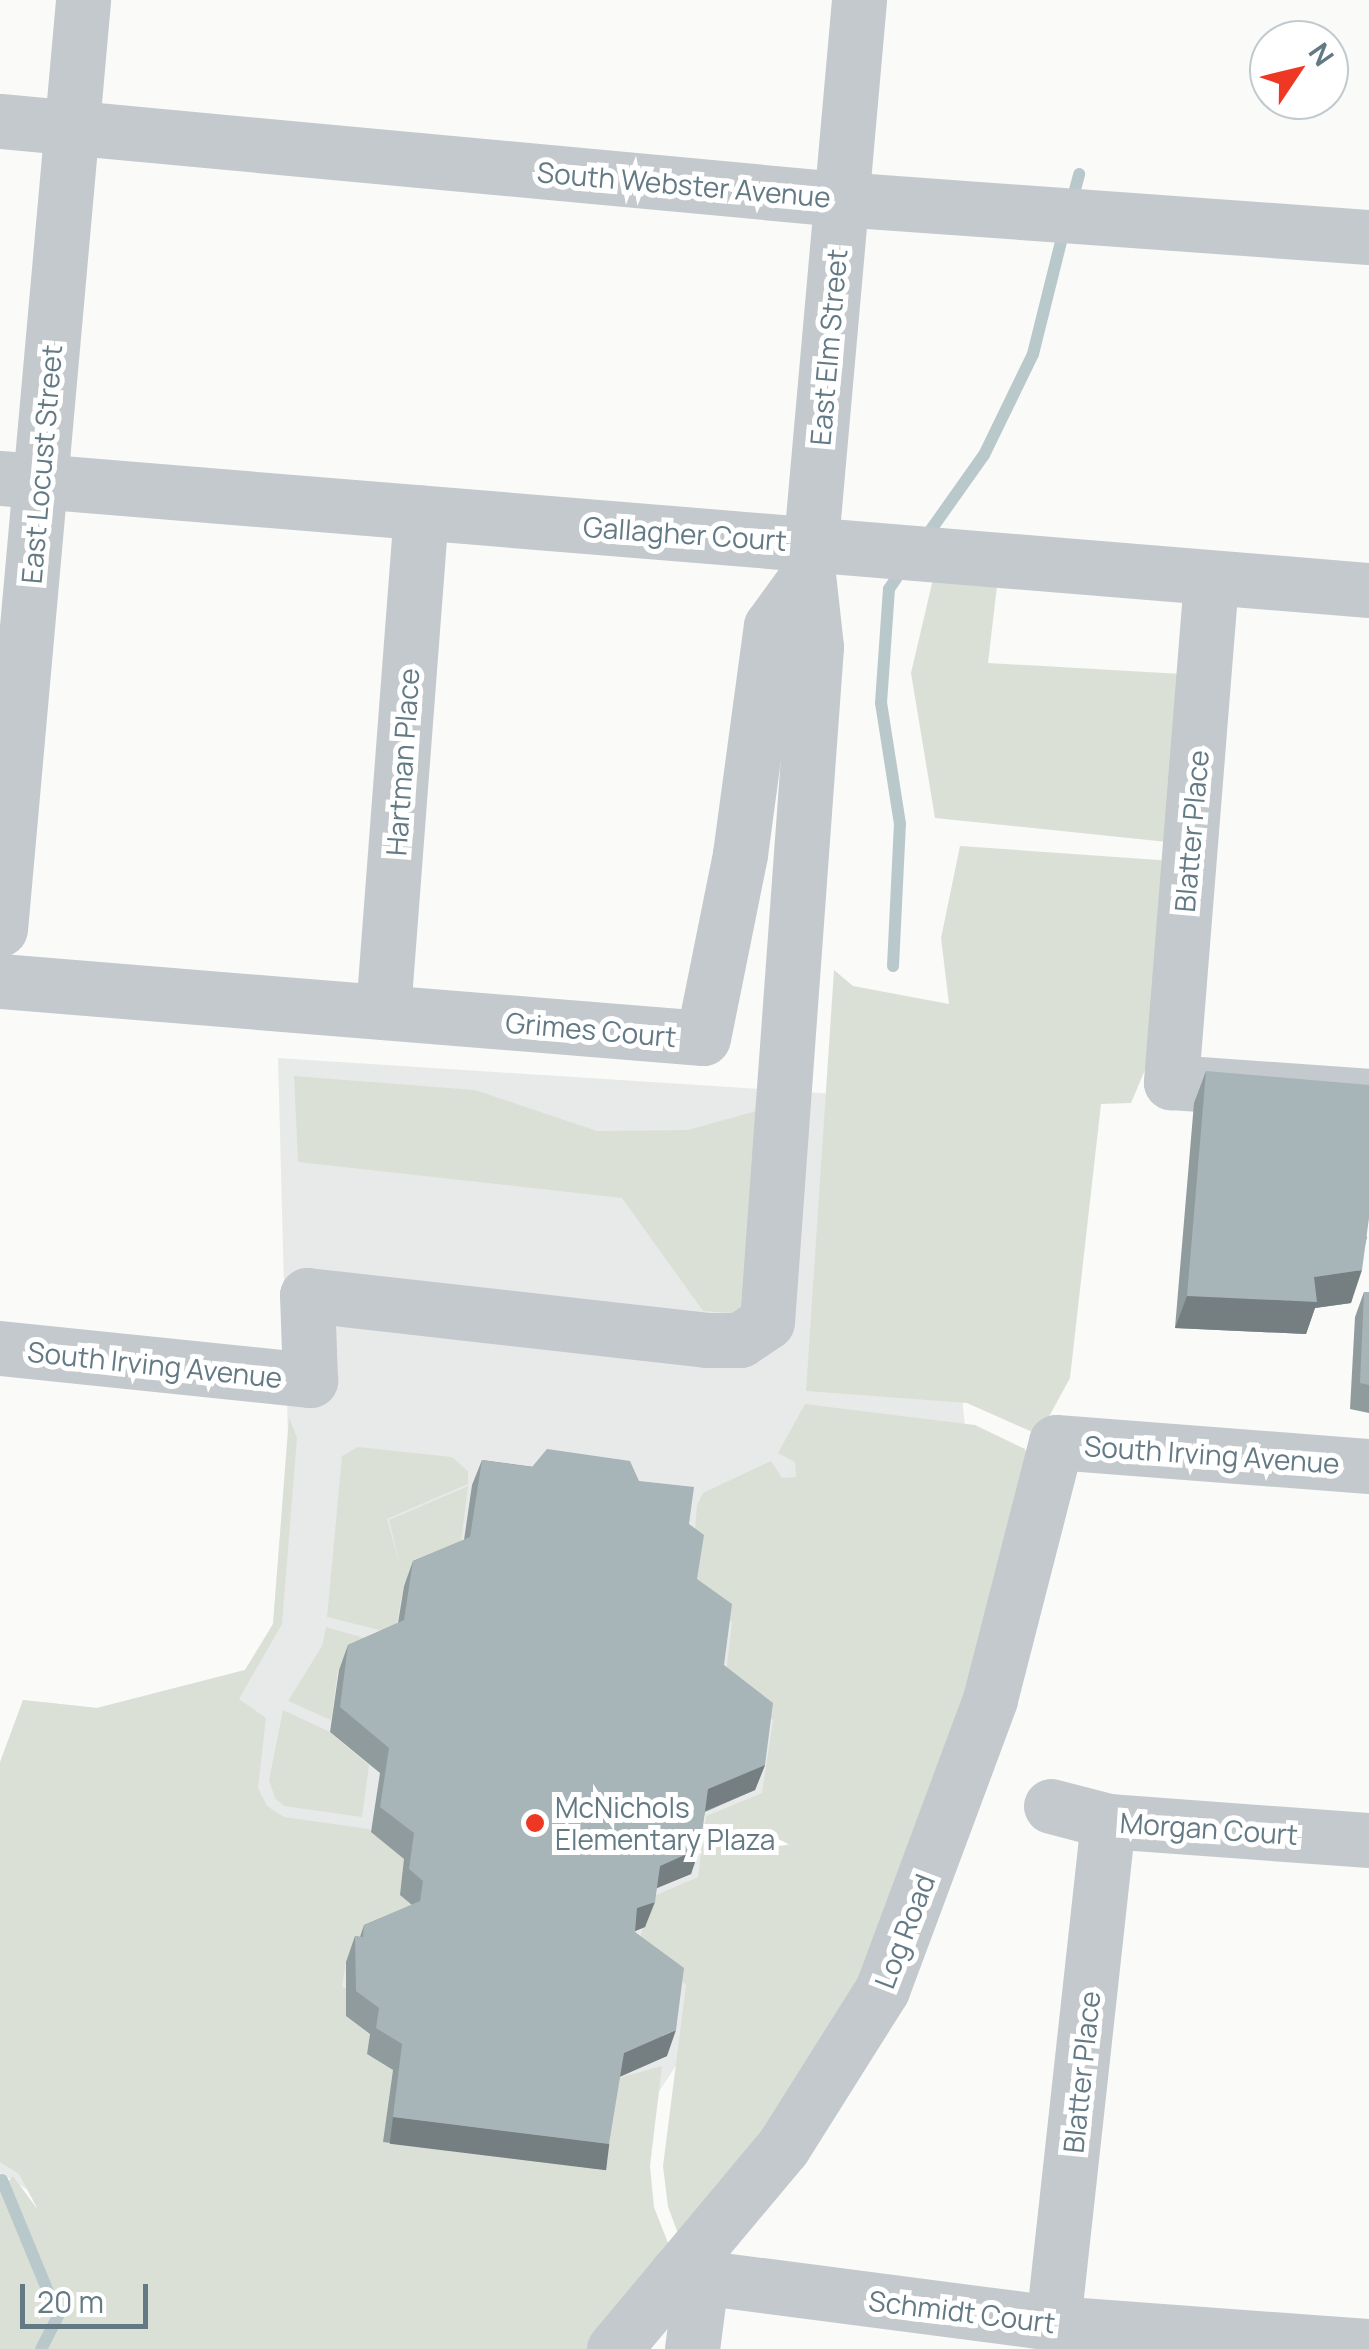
<!DOCTYPE html>
<style>
body{margin:0}
#map{position:relative;width:1369px;height:2349px;overflow:hidden;background:#fafaf8;font-family:Manrope,sans-serif}
div>[style]{position:absolute}
.built>*{inset:0;background:#e8eae9}
.green>*{inset:0;background:#dbe0d7}
.stream>*{height:12px;margin:-6px;padding:0 6px;transform-origin:6px;border-radius:6px;background:#b9c8cb}
.minor>*{height:55px;margin:-27.5px;padding:0 27.5px;transform-origin:27.5px;border-radius:27.5px;background:#c3c9cc}
.wall>*{inset:0;background:#909b9e}
.shaded-wall>*{inset:0;background:#757e81;transform-origin:0 0}
.building>*{inset:0;background:#a7b4b8}
.dots>*{width:28px;height:28px;translate:-50% -50%;box-sizing:border-box;border:5px solid #fff;border-radius:50%}
span{translate:-50% -50%;white-space:nowrap;text-align:center;line-height:1.15;-webkit-text-stroke:10px #fff;paint-order:stroke}
.street-label{font-size:28px;color:#637a85}
.poi-label{font-size:28px;color:#637a85}
.left{translate:0 -50%;text-align:left}
.north{position:absolute;left:1249px;top:20px;width:100px;height:100px;box-sizing:border-box;background:#fff;border:2px solid #c1cace;border-radius:50%;rotate:55deg;font-size:28px;font-weight:700;line-height:40px;text-align:center;color:#637a85}
.north::after{content:'';display:block;margin:auto;width:35px;height:45px;background:#ee3824;clip-path:polygon(50% 0,100% 100%,50% 72%,0 100%)}
.scale{position:absolute;left:20px;top:2284px;width:128px;height:45px;box-sizing:border-box;border:5px solid #637a85;border-top:0;padding-left:12px;font-size:30px;line-height:35px;white-space:nowrap;color:#637a85;-webkit-text-stroke:8px #fff;paint-order:stroke}
</style>
<div id="map">
<div class="built">
<i style="clip-path:polygon(278px 1058px,931px 1100px,965px 1426px,740px 1968px,574px 2221px,82px 2223px,0 2173px,0 1770px,23px 1700px,97px 1708px,245px 1670px,273px 1624px,288px 1437px)"></i>
</div>
<div class="green">
<i style="clip-path:polygon(933px 579px,997px 586px,988px 663px,1182px 674px,1177px 843px,935px 818px,911px 673px)"></i>
<i style="clip-path:polygon(960px 846px,1173px 861px,1159px 1037px,1131px 1103px,1101px 1104px,1070px 1378px,1039px 1435px,967px 1403px,806px 1391px,834px 970px,853px 986px,949px 1004px,941px 938px)"></i>
<i style="clip-path:polygon(294px 1076px,475px 1090px,597px 1131px,688px 1130px,774px 1106px,746px 1314px,703px 1311px,622px 1198px,298px 1162px)"></i>
<i style="clip-path:polygon(805px 1404px,975px 1425px,1025px 1449px,1036px 1491px,878px 1987px,685px 2252px,668px 2207px,663px 2166px,686px 1985px,638px 1949px,649px 1898px,698px 1877px,706px 1816px,762px 1793px,773px 1720px,725px 1682px,732px 1622px,690px 1590px,697px 1505px,703px 1493px,771px 1461px,782px 1478px,796px 1477px,795px 1462px,778px 1453px)"></i>
<i style="clip-path:polygon(289px 1417px,297px 1438px,282px 1624px,239px 1699px,266px 1718px,258px 1788px,267px 1806px,284px 1817px,369px 1829px,404px 1859px,414px 1907px,346px 1962px,342px 1987px,349px 1989px,347px 2016px,370px 2034px,367px 2054px,393px 2070px,384px 2142px,662px 2066px,650px 2166px,654px 2207px,677px 2266px,604px 2349px,0 2349px,0 2191px,13px 2176px,38px 2210px,19px 2174px,0 2162px,0 1762px,23px 1700px,97px 1708px,245px 1670px,273px 1624px)"></i>
<i style="clip-path:polygon(358px 1447px,452px 1457px,468px 1471px,468px 1484px,387px 1519px,400px 1565px,389px 1520px,468px 1486px,459px 1560px,404px 1583px,395px 1634px,327px 1617px,342px 1456px)"></i>
<i style="clip-path:polygon(326px 1627px,393px 1646px,338px 1670px,331px 1720px,288px 1701px,322px 1646px)"></i>
<i style="clip-path:polygon(283px 1710px,328px 1731px,369px 1765px,362px 1817px,284px 1806px,275px 1798px,269px 1780px)"></i>
</div>
<div class="stream">
<i style="left:1072px;top:201px;width:28px;rotate:-75deg"></i>
<i style="left:923px;top:541px;width:105px;rotate:-54.7deg"></i>
<i style="left:984px;top:455px;width:112px;rotate:-64.1deg"></i>
<i style="left:1033px;top:354px;width:132px;rotate:-76deg"></i>
<i style="left:893px;top:966px;width:142px;rotate:-87.2deg"></i>
<i style="left:900px;top:824px;width:122px;rotate:-98.9deg"></i>
<i style="left:881px;top:703px;width:114px;rotate:-86deg"></i>
<i style="left:889px;top:589px;width:29px;rotate:-56deg"></i>
<i style="left:2px;top:2180px;width:147px;rotate:67.6deg"></i>
<i style="left:58px;top:2316px;width:37px;rotate:117deg"></i>
</div>
<div class="minor">
<i style="left:0;top:121px;width:844px;rotate:5.31deg"></i>
<i style="left:840px;top:199px;width:530px;rotate:4.11deg"></i>
<i style="left:0;top:478px;width:1374px;rotate:4.68deg"></i>
<i style="left:1211px;top:580px;width:504px;rotate:94.56deg"></i>
<i style="left:1171px;top:1082px;width:198px;rotate:4deg"></i>
<i style="left:0;top:929px;width:933px;rotate:-84.89deg"></i>
<i style="left:0;top:981px;width:705px;rotate:4.64deg"></i>
<i style="left:703px;top:1038px;width:188px;rotate:-78.6deg"></i>
<i style="left:740px;top:854px;width:230px;rotate:-82.3deg"></i>
<i style="left:771px;top:626px;width:63px;rotate:-54deg"></i>
<i style="left:383px;top:1011px;width:500px;rotate:-85.65deg"></i>
<i style="left:0;top:1348px;width:312px;rotate:5.9deg"></i>
<i style="left:310px;top:1380px;width:85px;rotate:-92deg"></i>
<i style="left:307px;top:1295px;width:402px;rotate:6.4deg"></i>
<i style="left:706px;top:1340px;width:34px"></i>
<i style="left:740px;top:1340px;width:32px;rotate:-34deg"></i>
<i style="left:767px;top:1322px;width:677px;rotate:-85.85deg"></i>
<i style="left:816px;top:647px;width:72px;rotate:-96.3deg"></i>
<i style="left:808px;top:575px;width:577px;rotate:-84.93deg"></i>
<i style="left:1051px;top:1806px;width:59px;rotate:14.7deg"></i>
<i style="left:1108px;top:1821px;width:262px;rotate:4.2deg"></i>
<i style="left:676px;top:2274px;width:380px;rotate:7.4deg"></i>
<i style="left:1053px;top:2323px;width:317px;rotate:4.2deg"></i>
<i style="left:1053px;top:2323px;width:505px;rotate:-83.75deg"></i>
<i style="left:614px;top:2349px;width:263px;rotate:-50.1deg"></i>
<i style="left:783px;top:2147px;width:186px;rotate:-57.8deg"></i>
<i style="left:882px;top:1990px;width:310px;rotate:-69.6deg"></i>
<i style="left:990px;top:1699px;width:265px;rotate:-75.6deg"></i>
<i style="left:1056px;top:1442px;width:314px;rotate:4.4deg"></i>
<i style="left:692px;top:2349px;width:70px;rotate:-82.6deg"></i>
</div>
<div class="wall">
<i style="clip-path:polygon(1206px 1071px,1367px 1237px,1351px 1303px,1315px 1308px,1306px 1334px,1175px 1328px,1194px 1103px)"></i>
<i style="clip-path:polygon(1364px 1292px,1369px 1292px,1369px 1413px,1350px 1409px,1355px 1317px)"></i>
<i style="clip-path:polygon(482px 1460px,639px 1481px,689px 1524px,697px 1579px,724px 1665px,765px 1765px,755px 1790px,705px 1812px,691px 1874px,656px 1888px,645px 1927px,635px 1931px,667px 2056px,620px 2076px,600px 2169px,383px 2142px,393px 2070px,367px 2054px,370px 2034px,346px 2016px,346px 1962px,355px 1936px,360px 1937px,364px 1925px,412px 1905px,400px 1895px,404px 1859px,371px 1832px,380px 1773px,330px 1732px,339px 1670px,348px 1645px,398px 1623px,404px 1586px,413px 1561px,464px 1540px,472px 1485px)"></i>
</div>
<div class="shaded-wall">
<i style="clip-path:polygon(1362px 1270px,1351px 1303px,1315px 1308px,1306px 1334px,1175px 1328px,1187px 1296px)"></i>
<i style="clip-path:polygon(765px 1765px,755px 1790px,698px 1814px,708px 1789px)"></i>
<i style="clip-path:polygon(700px 1848px,691px 1874px,650px 1891px,660px 1866px)"></i>
<i style="clip-path:polygon(655px 1902px,645px 1927px,628px 1934px,637px 1908px)"></i>
<i style="clip-path:polygon(676px 2030px,667px 2056px,615px 2079px,624px 2053px)"></i>
<i style="left:393px;top:2117px;width:218px;height:27px;rotate:7deg"></i>
</div>
<div class="building">
<i style="clip-path:polygon(1206px 1071px,1369px 1085px,1369px 1218px,1362px 1270px,1314px 1277px,1317px 1302px,1187px 1296px)"></i>
<i style="clip-path:polygon(1364px 1292px,1369px 1292px,1369px 1385px,1360px 1383px)"></i>
<i style="clip-path:polygon(547px 1449px,630px 1461px,639px 1481px,694px 1487px,689px 1524px,704px 1535px,697px 1579px,732px 1604px,724px 1665px,773px 1703px,765px 1765px,708px 1789px,700px 1848px,660px 1866px,655px 1902px,637px 1908px,635px 1932px,684px 1968px,676px 2030px,624px 2053px,609px 2144px,393px 2117px,402px 2044px,376px 2028px,379px 2008px,356px 1991px,355px 1936px,363px 1937px,364px 1925px,420px 1901px,423px 1881px,409px 1869px,414px 1833px,380px 1807px,389px 1748px,340px 1707px,348px 1645px,404px 1620px,413px 1561px,470px 1537px,482px 1460px,532px 1467px)"></i>
</div>
<div class="dots">
<i style="left:535px;top:1823px;background:#ee3824"></i>
</div>
<div class="street-label">
<span style="left:684px;top:184px;rotate:5deg">South Webster Avenue</span>
<span style="left:828px;top:347px;rotate:-85deg">East Elm Street</span>
<span style="left:41px;top:464px;rotate:-85deg">East Locust Street</span>
<span style="left:685px;top:533px;rotate:4deg">Gallagher Court</span>
<span style="left:402px;top:762px;rotate:-86deg">Hartman Place</span>
<span style="left:1191px;top:831px;rotate:-85deg">Blatter Place</span>
<span style="left:591px;top:1029px;rotate:5deg">Grimes Court</span>
<span style="left:155px;top:1364px;rotate:6deg">South Irving Avenue</span>
<span style="left:1212px;top:1454px;rotate:4deg">South Irving Avenue</span>
<span style="left:1209px;top:1828px;rotate:4deg">Morgan Court</span>
<span style="left:904px;top:1931px;rotate:-69deg">Log Road</span>
<span style="left:1081px;top:2072px;rotate:-84deg">Blatter Place</span>
<span style="left:962px;top:2311px;rotate:7deg">Schmidt Court</span>
</div>
<div class="poi-label">
<span class="left" style="left:555px;top:1823px">McNichols<br>Elementary Plaza</span>
</div>
<div class="north">N</div>
<div class="scale">20 m</div>
</div>
